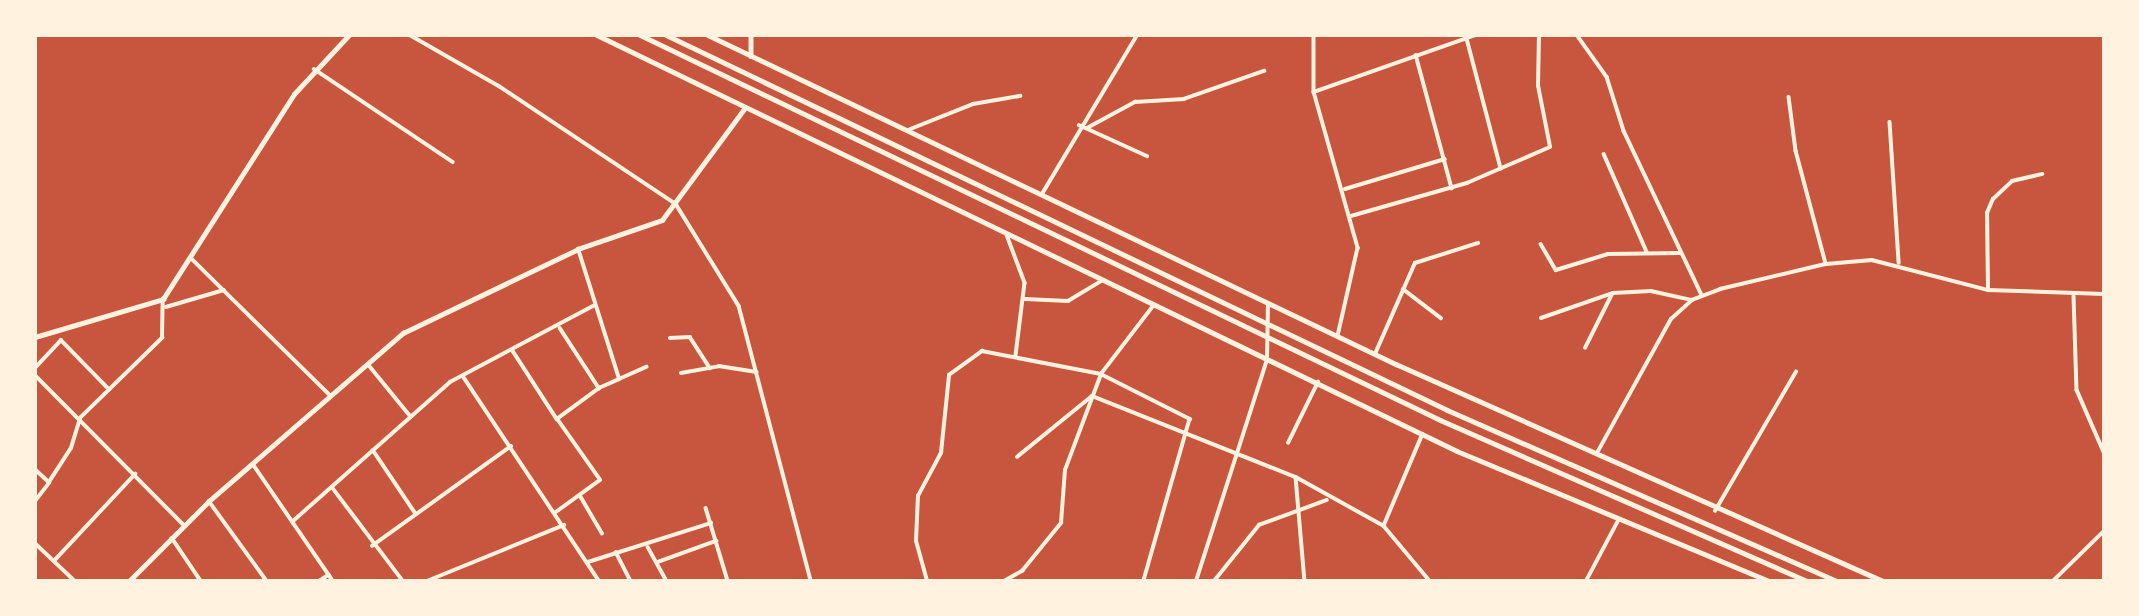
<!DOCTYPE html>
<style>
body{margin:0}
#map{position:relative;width:2139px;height:616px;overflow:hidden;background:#c8553d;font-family:Raleway,sans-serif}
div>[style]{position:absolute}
.minor>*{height:3.5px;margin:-1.75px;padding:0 1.75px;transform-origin:1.75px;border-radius:1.75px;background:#fff3e0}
.tertiary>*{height:4.5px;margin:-2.25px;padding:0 2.25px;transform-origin:2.25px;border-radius:2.25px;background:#fff3e0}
.trunk>*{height:5px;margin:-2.5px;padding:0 2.5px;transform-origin:2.5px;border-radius:2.5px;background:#fff3e0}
span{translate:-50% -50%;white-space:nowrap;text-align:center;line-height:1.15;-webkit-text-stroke:7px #fff3e0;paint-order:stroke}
.frame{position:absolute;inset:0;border:37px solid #fff3e0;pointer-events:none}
</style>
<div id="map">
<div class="minor">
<i style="left:410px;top:35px;width:103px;rotate:29.8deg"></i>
<i style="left:499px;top:86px;width:213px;rotate:33.7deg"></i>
<i style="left:676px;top:204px;width:120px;rotate:58.3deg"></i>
<i style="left:739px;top:306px;width:284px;rotate:75.3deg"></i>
<i style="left:1314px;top:35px;width:57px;rotate:90deg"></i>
<i style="left:1314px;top:92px;width:162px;rotate:74.2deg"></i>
<i style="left:1358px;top:248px;width:90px;rotate:102.8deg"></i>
<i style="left:1466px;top:35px;width:138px;rotate:75.3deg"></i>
<i style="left:1577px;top:35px;width:52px;rotate:54.5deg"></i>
<i style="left:1607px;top:77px;width:57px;rotate:72.5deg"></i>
<i style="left:1624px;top:131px;width:182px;rotate:64.6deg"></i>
<i style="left:1416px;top:55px;width:138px;rotate:74.9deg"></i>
<i style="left:314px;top:69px;width:167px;rotate:33.8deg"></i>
<i style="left:1314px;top:92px;width:172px;rotate:-19.4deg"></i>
<i style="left:1789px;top:97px;width:54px;rotate:82.6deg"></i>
<i style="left:1796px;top:151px;width:117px;rotate:75.1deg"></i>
<i style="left:1890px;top:122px;width:141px;rotate:86.3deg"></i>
<i style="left:1079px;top:125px;width:75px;rotate:24.5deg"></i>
<i style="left:1087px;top:128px;width:55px;rotate:-28.4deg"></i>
<i style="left:1135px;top:102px;width:49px;rotate:-3.5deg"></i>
<i style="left:1184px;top:99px;width:85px;rotate:-19.3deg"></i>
<i style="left:908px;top:130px;width:70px;rotate:-21.8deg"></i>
<i style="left:973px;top:104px;width:48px;rotate:-9.7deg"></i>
<i style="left:1604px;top:154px;width:107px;rotate:66.3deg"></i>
<i style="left:1345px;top:189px;width:104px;rotate:-16.7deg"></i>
<i style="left:1042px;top:194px;width:185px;rotate:-59.1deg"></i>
<i style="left:1351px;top:216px;width:121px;rotate:-15.9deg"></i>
<i style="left:1467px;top:183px;width:90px;rotate:-23.4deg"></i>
<i style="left:1550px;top:147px;width:62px;rotate:-101.1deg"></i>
<i style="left:1538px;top:86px;width:51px;rotate:-88.9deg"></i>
<i style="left:1007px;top:235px;width:51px;rotate:69.4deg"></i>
<i style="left:1025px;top:283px;width:73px;rotate:97.1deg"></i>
<i style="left:1541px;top:244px;width:30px;rotate:60deg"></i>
<i style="left:1556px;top:270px;width:54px;rotate:-17.1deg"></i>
<i style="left:1608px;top:254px;width:72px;rotate:-0.8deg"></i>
<i style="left:192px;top:259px;width:195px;rotate:44.6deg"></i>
<i style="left:1403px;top:289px;width:48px;rotate:37.3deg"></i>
<i style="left:1988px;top:290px;width:77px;rotate:-90.7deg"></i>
<i style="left:1987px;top:213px;width:15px;rotate:-67deg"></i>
<i style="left:1993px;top:199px;width:26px;rotate:-43deg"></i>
<i style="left:2012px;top:181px;width:31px;rotate:-13deg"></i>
<i style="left:2074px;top:296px;width:94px;rotate:88.2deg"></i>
<i style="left:2077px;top:390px;width:68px;rotate:66.5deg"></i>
<i style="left:1025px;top:299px;width:43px;rotate:2.7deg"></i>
<i style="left:1068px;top:301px;width:39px;rotate:-31deg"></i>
<i style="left:166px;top:307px;width:60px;rotate:-16.3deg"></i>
<i style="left:1541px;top:318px;width:76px;rotate:-19.1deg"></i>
<i style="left:1613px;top:293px;width:38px;rotate:-3deg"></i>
<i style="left:1651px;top:291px;width:42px;rotate:12.4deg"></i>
<i style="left:560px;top:328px;width:72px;rotate:57deg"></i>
<i style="left:599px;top:388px;width:22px;rotate:-24deg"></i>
<i style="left:619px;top:379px;width:136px;rotate:-107.5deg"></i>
<i style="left:670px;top:338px;width:20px;rotate:-3deg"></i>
<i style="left:690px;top:337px;width:37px;rotate:57deg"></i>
<i style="left:1585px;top:348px;width:60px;rotate:-63.4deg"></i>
<i style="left:513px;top:351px;width:81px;rotate:57.1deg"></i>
<i style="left:557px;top:419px;width:52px;rotate:-36.4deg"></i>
<i style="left:1375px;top:354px;width:99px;rotate:-66.3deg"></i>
<i style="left:1415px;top:263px;width:66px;rotate:-17.6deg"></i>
<i style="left:368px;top:364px;width:68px;rotate:50.9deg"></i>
<i style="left:35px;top:368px;width:38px;rotate:-47deg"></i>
<i style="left:61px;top:340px;width:69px;rotate:45.6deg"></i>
<i style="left:681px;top:373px;width:39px;rotate:-10deg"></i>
<i style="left:719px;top:366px;width:38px;rotate:9deg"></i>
<i style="left:35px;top:375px;width:211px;rotate:45.2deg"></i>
<i style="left:463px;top:376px;width:246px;rotate:56.4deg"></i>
<i style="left:619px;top:379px;width:30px;rotate:-24deg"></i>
<i style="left:1423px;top:434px;width:100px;rotate:113deg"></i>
<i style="left:1384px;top:526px;width:72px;rotate:50.1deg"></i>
<i style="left:1288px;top:443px;width:68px;rotate:-63.8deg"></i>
<i style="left:373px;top:450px;width:77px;rotate:56.1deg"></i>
<i style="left:1597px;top:453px;width:153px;rotate:-61.1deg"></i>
<i style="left:1671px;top:319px;width:28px;rotate:-42deg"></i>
<i style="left:1692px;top:300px;width:30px;rotate:-21deg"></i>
<i style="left:1720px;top:289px;width:109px;rotate:-13.3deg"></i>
<i style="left:1826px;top:264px;width:46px;rotate:-5deg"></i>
<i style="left:1872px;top:260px;width:120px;rotate:14.5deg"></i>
<i style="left:1988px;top:290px;width:116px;rotate:2deg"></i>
<i style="left:1017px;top:457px;width:97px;rotate:-39.1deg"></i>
<i style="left:1092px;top:396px;width:219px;rotate:21.7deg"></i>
<i style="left:1296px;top:477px;width:101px;rotate:29.1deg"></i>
<i style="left:253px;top:464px;width:135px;rotate:55.6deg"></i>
<i style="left:329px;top:575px;width:11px;rotate:146deg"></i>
<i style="left:35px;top:469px;width:19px;rotate:43deg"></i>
<i style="left:49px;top:482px;width:40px;rotate:-57.1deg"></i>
<i style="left:71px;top:448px;width:31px;rotate:-73deg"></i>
<i style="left:80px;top:418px;width:115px;rotate:-44.3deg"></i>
<i style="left:162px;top:338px;width:39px;rotate:-89deg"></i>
<i style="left:1296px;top:477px;width:104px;rotate:85.1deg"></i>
<i style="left:332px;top:487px;width:118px;rotate:52.9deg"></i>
<i style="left:581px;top:497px;width:42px;rotate:59.7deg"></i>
<i style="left:35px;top:501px;width:23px;rotate:-52deg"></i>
<i style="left:209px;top:501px;width:99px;rotate:54.1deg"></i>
<i style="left:706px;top:508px;width:76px;rotate:73.2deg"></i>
<i style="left:1715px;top:511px;width:161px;rotate:-59.8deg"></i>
<i style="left:556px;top:512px;width:54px;rotate:-36deg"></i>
<i style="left:600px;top:480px;width:75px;rotate:-125.2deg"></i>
<i style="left:292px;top:522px;width:211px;rotate:-41.5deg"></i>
<i style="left:450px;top:382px;width:162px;rotate:-28deg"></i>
<i style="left:172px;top:538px;width:52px;rotate:56deg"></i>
<i style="left:35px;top:543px;width:55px;rotate:43.5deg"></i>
<i style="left:372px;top:546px;width:171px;rotate:-35.7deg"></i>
<i style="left:648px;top:547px;width:39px;rotate:61deg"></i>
<i style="left:616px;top:552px;width:33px;rotate:63deg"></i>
<i style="left:54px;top:561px;width:119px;rotate:-47deg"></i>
<i style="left:588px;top:562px;width:129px;rotate:-17.6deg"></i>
<i style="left:658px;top:562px;width:62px;rotate:-19.9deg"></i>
<i style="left:329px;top:575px;width:7px;rotate:56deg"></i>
<i style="left:427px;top:581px;width:148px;rotate:-22.2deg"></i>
<i style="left:927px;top:581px;width:41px;rotate:-105.4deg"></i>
<i style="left:916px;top:541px;width:45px;rotate:-87.5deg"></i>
<i style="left:918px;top:496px;width:49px;rotate:-61.9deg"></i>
<i style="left:941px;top:453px;width:78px;rotate:-84.1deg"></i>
<i style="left:949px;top:375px;width:41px;rotate:-36deg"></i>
<i style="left:982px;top:351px;width:121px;rotate:10.9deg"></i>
<i style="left:1101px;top:374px;width:100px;rotate:26.8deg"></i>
<i style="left:1190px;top:419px;width:168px;rotate:105.9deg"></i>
<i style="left:1004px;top:581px;width:21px;rotate:-29deg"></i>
<i style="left:1022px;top:571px;width:62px;rotate:-50.9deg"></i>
<i style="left:1061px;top:523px;width:53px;rotate:-85.7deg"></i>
<i style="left:1065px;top:470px;width:103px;rotate:-69.4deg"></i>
<i style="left:1101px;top:374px;width:86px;rotate:-52.6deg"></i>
<i style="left:1196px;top:581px;width:232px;rotate:-72.2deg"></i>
<i style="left:1267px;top:360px;width:56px;rotate:-89deg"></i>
<i style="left:1214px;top:581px;width:72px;rotate:-51.2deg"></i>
<i style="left:1259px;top:525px;width:72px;rotate:-20.2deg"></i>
<i style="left:1586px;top:581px;width:70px;rotate:-62deg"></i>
<i style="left:2053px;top:581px;width:71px;rotate:-44.4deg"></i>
</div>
<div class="tertiary">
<i style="left:597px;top:35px;width:955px;rotate:25.81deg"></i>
<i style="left:1457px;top:451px;width:339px;rotate:22.6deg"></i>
<i style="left:708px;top:35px;width:763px;rotate:25.56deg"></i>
<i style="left:1396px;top:364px;width:533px;rotate:24.02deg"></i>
<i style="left:751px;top:35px;width:21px;rotate:90deg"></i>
<i style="left:35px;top:337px;width:134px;rotate:-16.5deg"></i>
<i style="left:163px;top:299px;width:243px;rotate:-57.4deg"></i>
<i style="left:294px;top:94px;width:81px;rotate:-47deg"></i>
<i style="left:129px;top:581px;width:113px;rotate:-45deg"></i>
<i style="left:209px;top:501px;width:257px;rotate:-40.9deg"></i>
<i style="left:403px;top:333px;width:194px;rotate:-25.6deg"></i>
<i style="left:578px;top:249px;width:89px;rotate:-19deg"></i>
<i style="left:662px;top:220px;width:138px;rotate:-53.5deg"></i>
</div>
<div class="trunk">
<i style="left:640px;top:35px;width:888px;rotate:25.7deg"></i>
<i style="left:1440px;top:420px;width:400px;rotate:23.7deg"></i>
<i style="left:666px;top:35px;width:866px;rotate:25.65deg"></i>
<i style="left:1447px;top:410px;width:426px;rotate:23.7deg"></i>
</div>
<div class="frame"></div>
</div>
